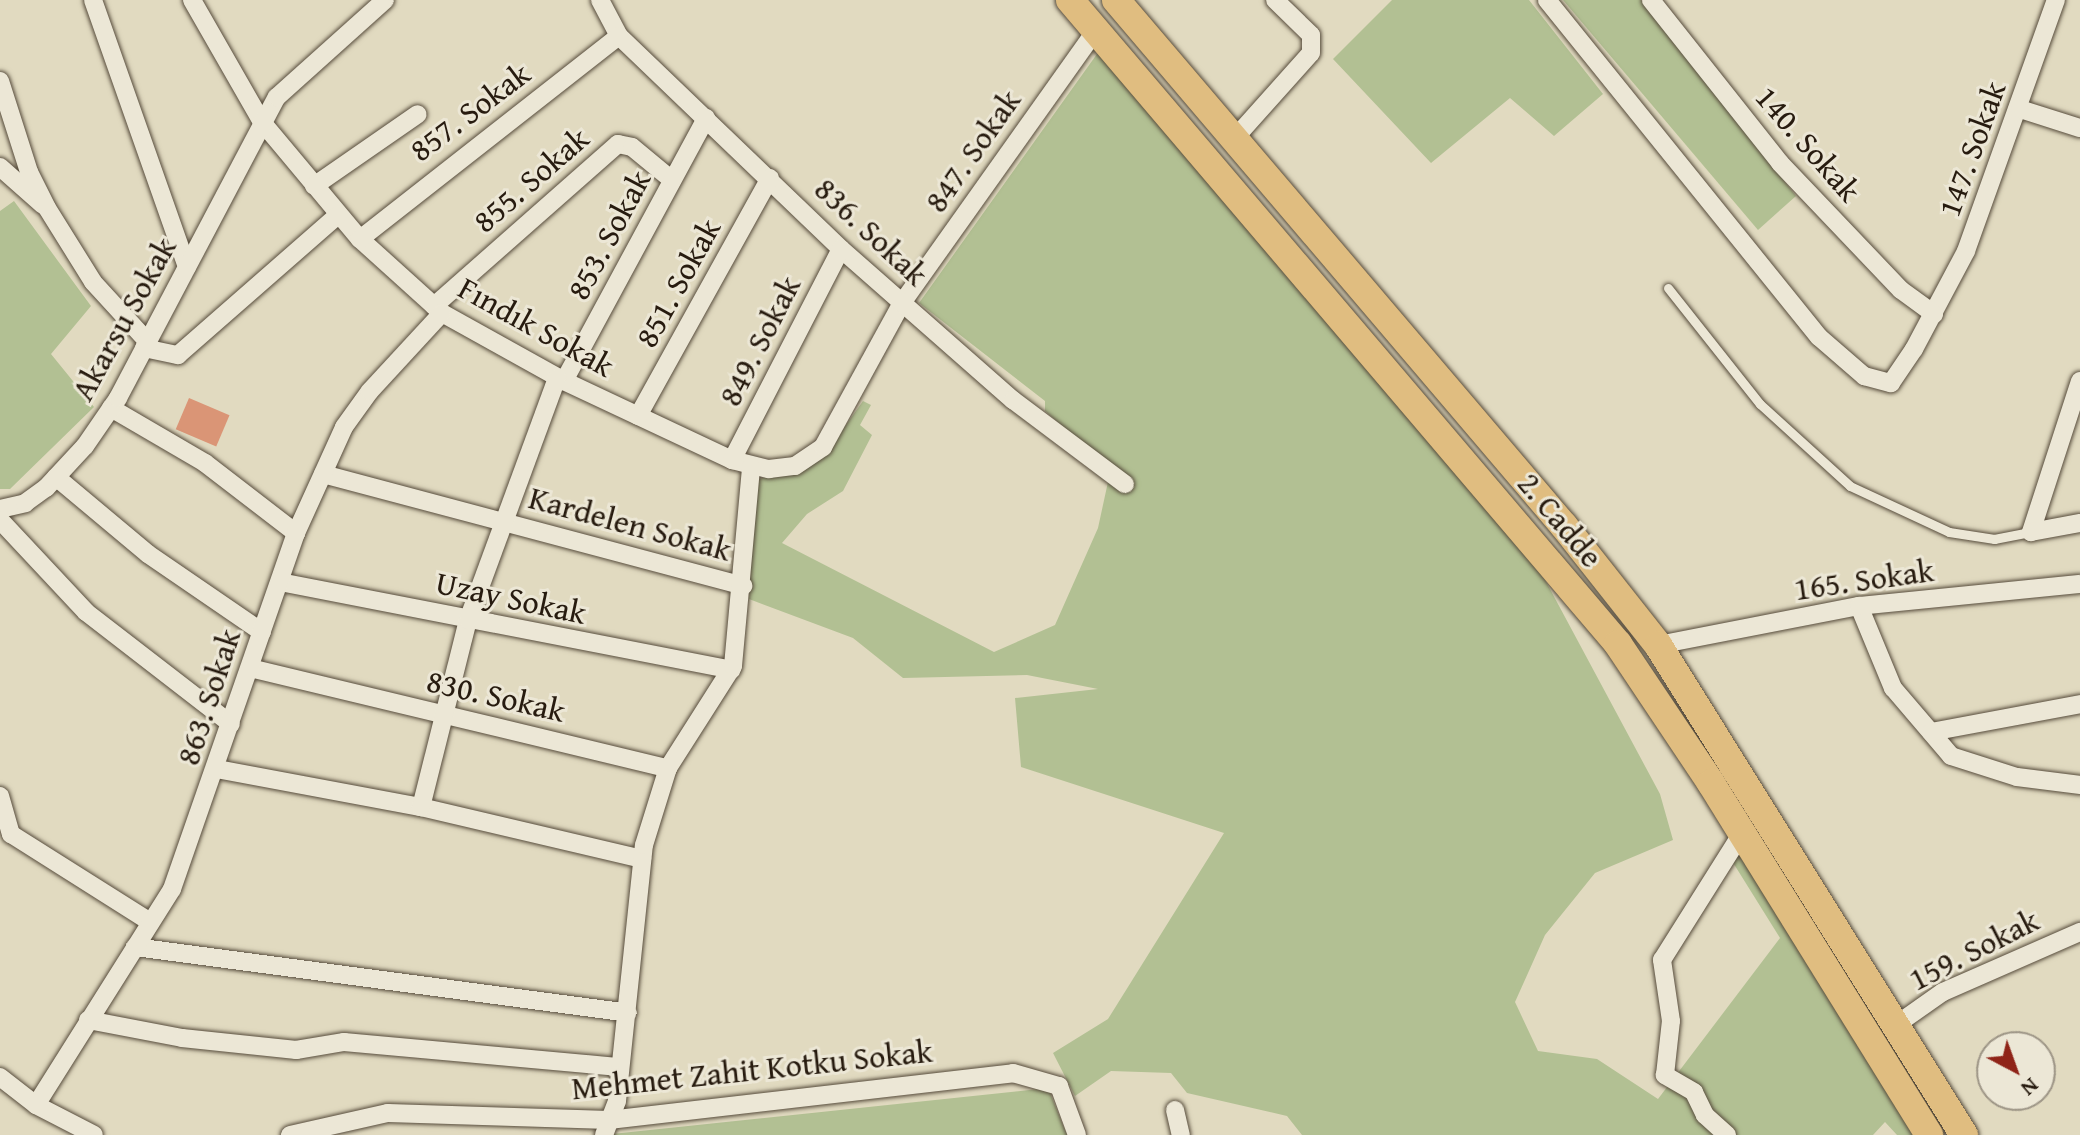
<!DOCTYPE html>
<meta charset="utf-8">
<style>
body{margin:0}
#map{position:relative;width:2080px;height:1135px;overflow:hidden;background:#e1dac0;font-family:"Gentium Book Plus",serif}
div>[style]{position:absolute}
.green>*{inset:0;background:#b2c093}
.building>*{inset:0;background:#da9576;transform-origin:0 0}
.roads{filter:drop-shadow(0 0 2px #564b3b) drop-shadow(0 0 2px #564b3b)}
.service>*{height:9px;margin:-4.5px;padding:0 4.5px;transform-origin:4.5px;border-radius:4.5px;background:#ece7d6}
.minor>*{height:18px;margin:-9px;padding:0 9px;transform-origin:9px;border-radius:9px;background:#ece7d6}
.primary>*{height:28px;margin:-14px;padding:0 14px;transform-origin:14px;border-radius:14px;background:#e0bd80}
span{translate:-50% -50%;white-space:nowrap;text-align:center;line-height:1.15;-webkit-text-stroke:6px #ece7d6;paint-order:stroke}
.street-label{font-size:32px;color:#271b0f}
.north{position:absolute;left:1976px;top:1031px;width:80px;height:80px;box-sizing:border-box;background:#ece7d6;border:2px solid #9d9586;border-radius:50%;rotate:139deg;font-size:22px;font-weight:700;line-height:32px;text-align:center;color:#271b0f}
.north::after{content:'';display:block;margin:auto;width:28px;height:36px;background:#8f2418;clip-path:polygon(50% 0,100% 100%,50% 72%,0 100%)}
</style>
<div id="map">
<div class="green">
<i style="clip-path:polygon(1392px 0,1529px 0,1603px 94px,1554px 136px,1510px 98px,1431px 163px,1333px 59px)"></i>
<i style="clip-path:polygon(1563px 0,1641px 0,1796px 196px,1758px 230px)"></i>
<i style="clip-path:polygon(1102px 47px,1529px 550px,1660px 794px,1673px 840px,1595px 873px,1545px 935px,1515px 1002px,1538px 1051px,1597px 1059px,1658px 1099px,1780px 938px,1732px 861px,1740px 852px,1913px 1135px,1897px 1135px,1885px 1122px,1873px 1135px,1302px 1135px,1287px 1116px,1187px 1093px,1171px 1073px,1111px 1071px,1075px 1096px,1053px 1053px,1108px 1019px,1224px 833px,1021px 767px,1015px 698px,1098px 689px,1027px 675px,903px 678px,853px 638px,749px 599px,756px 481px,831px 446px,863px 401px,871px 405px,860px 425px,872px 435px,843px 491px,807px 514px,782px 543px,994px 652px,1055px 625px,1098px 528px,1111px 468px,1045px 411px,1045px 401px,919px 303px)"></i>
<i style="clip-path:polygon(14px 201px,91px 306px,51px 354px,94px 407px,10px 489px,0 489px,0 211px)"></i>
<i style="clip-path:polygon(1048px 1088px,1067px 1135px,612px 1135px,612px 1134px)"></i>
</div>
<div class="building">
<i style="left:189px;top:398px;width:44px;height:34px;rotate:23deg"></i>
</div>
<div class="roads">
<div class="service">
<i style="left:1668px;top:288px;width:148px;rotate:51.6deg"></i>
<i style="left:1760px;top:404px;width:122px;rotate:42.3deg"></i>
<i style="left:1850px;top:486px;width:109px;rotate:24.9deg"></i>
<i style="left:1949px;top:532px;width:46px;rotate:8.8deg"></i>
<i style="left:1994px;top:539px;width:38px;rotate:-11deg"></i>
</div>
<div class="minor">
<i style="left:93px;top:0;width:283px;rotate:70.6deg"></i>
<i style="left:192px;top:0;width:141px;rotate:60.2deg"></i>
<i style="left:262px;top:122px;width:153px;rotate:50.1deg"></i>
<i style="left:360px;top:239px;width:110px;rotate:42.1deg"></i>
<i style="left:442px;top:313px;width:140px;rotate:29.1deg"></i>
<i style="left:564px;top:381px;width:186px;rotate:25.2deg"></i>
<i style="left:732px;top:460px;width:38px;rotate:14deg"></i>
<i style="left:769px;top:469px;width:26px;rotate:-7deg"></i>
<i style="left:795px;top:466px;width:34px;rotate:-34deg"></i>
<i style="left:823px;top:447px;width:164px;rotate:-61.3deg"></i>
<i style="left:902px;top:303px;width:335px;rotate:-54.6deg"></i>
<i style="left:600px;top:0;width:41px;rotate:62.2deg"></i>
<i style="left:619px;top:36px;width:308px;rotate:43.8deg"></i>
<i style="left:841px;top:249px;width:229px;rotate:41.3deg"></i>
<i style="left:1013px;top:400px;width:140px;rotate:36.9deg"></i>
<i style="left:1547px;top:0;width:433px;rotate:51.1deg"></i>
<i style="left:1819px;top:337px;width:60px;rotate:40.9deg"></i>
<i style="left:1864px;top:376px;width:28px;rotate:15deg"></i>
<i style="left:1891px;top:383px;width:41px;rotate:-55.9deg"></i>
<i style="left:1914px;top:349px;width:111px;rotate:-62deg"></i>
<i style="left:1966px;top:251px;width:267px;rotate:-70.3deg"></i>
<i style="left:1651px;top:0;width:208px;rotate:51.6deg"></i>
<i style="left:1780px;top:163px;width:175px;rotate:46.4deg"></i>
<i style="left:1901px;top:290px;width:41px;rotate:36deg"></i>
<i style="left:0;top:81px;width:96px;rotate:72.3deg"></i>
<i style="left:29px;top:172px;width:40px;rotate:63.4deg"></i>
<i style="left:47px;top:208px;width:87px;rotate:58.1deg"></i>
<i style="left:93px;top:282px;width:80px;rotate:47.5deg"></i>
<i style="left:2020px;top:109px;width:63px;rotate:17.6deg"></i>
<i style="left:1234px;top:139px;width:115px;rotate:-48.2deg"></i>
<i style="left:1311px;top:53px;width:18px;rotate:-90deg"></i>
<i style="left:1311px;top:35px;width:50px;rotate:-135.8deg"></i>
<i style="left:0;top:167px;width:57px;rotate:41.5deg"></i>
<i style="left:314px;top:186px;width:126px;rotate:-34.7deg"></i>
<i style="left:360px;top:239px;width:329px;rotate:-38.1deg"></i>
<i style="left:434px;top:306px;width:245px;rotate:-41.4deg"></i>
<i style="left:618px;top:144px;width:14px;rotate:12deg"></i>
<i style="left:632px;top:147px;width:52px;rotate:39.5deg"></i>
<i style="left:144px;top:348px;width:35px;rotate:12deg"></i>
<i style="left:178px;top:355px;width:213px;rotate:-41.2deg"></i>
<i style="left:564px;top:381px;width:299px;rotate:-61.6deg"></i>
<i style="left:2080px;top:381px;width:159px;rotate:108deg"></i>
<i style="left:2031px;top:532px;width:50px;rotate:-10.4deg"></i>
<i style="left:111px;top:408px;width:109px;rotate:30.3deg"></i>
<i style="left:205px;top:463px;width:115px;rotate:37.6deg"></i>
<i style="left:638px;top:416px;width:272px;rotate:-61deg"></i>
<i style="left:732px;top:460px;width:237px;rotate:-62.7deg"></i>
<i style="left:323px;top:474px;width:435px;rotate:14.9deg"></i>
<i style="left:56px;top:477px;width:120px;rotate:39.9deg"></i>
<i style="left:148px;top:554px;width:138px;rotate:34.4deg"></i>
<i style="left:0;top:509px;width:26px;rotate:-13deg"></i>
<i style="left:25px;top:503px;width:26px;rotate:-36deg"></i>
<i style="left:46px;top:488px;width:57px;rotate:-47.1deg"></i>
<i style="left:85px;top:446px;width:58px;rotate:-55.5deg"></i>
<i style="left:118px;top:398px;width:340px;rotate:-62.2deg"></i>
<i style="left:277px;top:97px;width:145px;rotate:-41.9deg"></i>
<i style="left:0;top:520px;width:126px;rotate:46.9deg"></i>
<i style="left:86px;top:612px;width:183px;rotate:37.7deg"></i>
<i style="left:280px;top:582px;width:460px;rotate:11deg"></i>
<i style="left:1859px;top:606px;width:89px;rotate:67.5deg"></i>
<i style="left:1893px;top:688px;width:89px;rotate:49.5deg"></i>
<i style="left:1951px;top:756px;width:69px;rotate:17.7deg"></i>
<i style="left:2017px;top:777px;width:64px;rotate:7.2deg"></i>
<i style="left:1658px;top:645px;width:205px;rotate:-11deg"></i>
<i style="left:1859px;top:606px;width:222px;rotate:-5.7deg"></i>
<i style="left:250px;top:668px;width:430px;rotate:13.5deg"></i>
<i style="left:668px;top:768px;width:121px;rotate:-57.5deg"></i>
<i style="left:733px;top:666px;width:200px;rotate:-84.8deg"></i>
<i style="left:1931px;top:732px;width:152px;rotate:-10.6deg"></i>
<i style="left:217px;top:769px;width:208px;rotate:10.6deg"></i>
<i style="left:421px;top:807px;width:227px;rotate:13.2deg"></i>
<i style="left:0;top:796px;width:40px;rotate:74deg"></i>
<i style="left:11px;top:834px;width:165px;rotate:32.3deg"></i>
<i style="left:421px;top:807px;width:193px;rotate:-75.9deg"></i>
<i style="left:468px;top:620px;width:258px;rotate:-69.8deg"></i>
<i style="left:135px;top:947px;width:497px;rotate:7.6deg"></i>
<i style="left:88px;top:1020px;width:96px;rotate:10.8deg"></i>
<i style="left:182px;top:1038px;width:115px;rotate:6deg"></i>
<i style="left:296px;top:1050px;width:49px;rotate:-9.5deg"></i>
<i style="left:344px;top:1042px;width:277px;rotate:5.2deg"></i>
<i style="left:1896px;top:1025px;width:57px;rotate:-35.1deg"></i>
<i style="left:1943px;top:992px;width:150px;rotate:-23.7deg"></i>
<i style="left:0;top:1077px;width:46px;rotate:37.9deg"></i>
<i style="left:36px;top:1105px;width:65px;rotate:27.3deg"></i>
<i style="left:36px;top:1105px;width:255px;rotate:-57.8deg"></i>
<i style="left:172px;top:889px;width:377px;rotate:-70.8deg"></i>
<i style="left:296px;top:533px;width:116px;rotate:-65.6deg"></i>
<i style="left:344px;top:427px;width:44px;rotate:-54.2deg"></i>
<i style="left:370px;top:391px;width:106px;rotate:-47.3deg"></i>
<i style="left:1175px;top:1110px;width:26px;rotate:77deg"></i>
<i style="left:290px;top:1135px;width:100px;rotate:-12.7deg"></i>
<i style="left:388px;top:1113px;width:221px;rotate:1.8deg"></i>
<i style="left:609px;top:1120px;width:407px;rotate:-6.6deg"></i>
<i style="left:1013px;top:1073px;width:48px;rotate:15.8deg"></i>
<i style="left:1059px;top:1086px;width:52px;rotate:69.8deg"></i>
<i style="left:604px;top:1135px;width:36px;rotate:-69deg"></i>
<i style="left:617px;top:1101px;width:257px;rotate:-84deg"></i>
<i style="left:644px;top:845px;width:81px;rotate:-72.7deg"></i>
<i style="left:1727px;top:1135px;width:30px;rotate:-138deg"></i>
<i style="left:1705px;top:1115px;width:25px;rotate:-116deg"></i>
<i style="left:1694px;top:1092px;width:34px;rotate:-150deg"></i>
<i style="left:1665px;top:1075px;width:54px;rotate:-83.7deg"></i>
<i style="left:1671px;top:1021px;width:62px;rotate:-98.4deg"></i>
<i style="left:1662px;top:960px;width:150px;rotate:-57.8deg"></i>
</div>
<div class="primary">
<i style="left:1070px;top:0;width:846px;rotate:49.6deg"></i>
<i style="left:1618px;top:644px;width:167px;rotate:56.2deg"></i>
<i style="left:1711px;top:783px;width:414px;rotate:58.2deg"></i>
<i style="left:1116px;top:0;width:691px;rotate:49.58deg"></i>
<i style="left:1564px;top:526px;width:152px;rotate:51.7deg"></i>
<i style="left:1658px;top:645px;width:578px;rotate:58.02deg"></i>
</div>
</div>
<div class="street-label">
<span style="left:470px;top:112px;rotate:-37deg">857. Sokak</span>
<span style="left:1808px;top:144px;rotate:49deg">140. Sokak</span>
<span style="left:1972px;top:149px;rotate:-70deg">147. Sokak</span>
<span style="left:973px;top:151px;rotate:-55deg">847. Sokak</span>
<span style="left:531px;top:180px;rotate:-41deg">855. Sokak</span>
<span style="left:871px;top:232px;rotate:43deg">836. Sokak</span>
<span style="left:609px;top:235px;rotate:-62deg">853. Sokak</span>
<span style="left:678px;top:283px;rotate:-61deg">851. Sokak</span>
<span style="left:124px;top:319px;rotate:-61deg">Akarsu Sokak</span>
<span style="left:536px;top:327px;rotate:29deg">Fındık Sokak</span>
<span style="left:760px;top:341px;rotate:-63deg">849. Sokak</span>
<span style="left:1560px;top:520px;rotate:50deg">2. Cadde</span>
<span style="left:630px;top:524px;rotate:15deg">Kardelen Sokak</span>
<span style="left:1864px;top:580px;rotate:-8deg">165. Sokak</span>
<span style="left:511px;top:598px;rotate:12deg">Uzay Sokak</span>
<span style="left:496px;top:696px;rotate:13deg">830. Sokak</span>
<span style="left:209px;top:697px;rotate:-72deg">863. Sokak</span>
<span style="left:1974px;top:950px;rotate:-27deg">159. Sokak</span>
<span style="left:752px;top:1070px;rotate:-6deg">Mehmet Zahit Kotku Sokak</span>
</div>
<div class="north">N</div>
</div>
